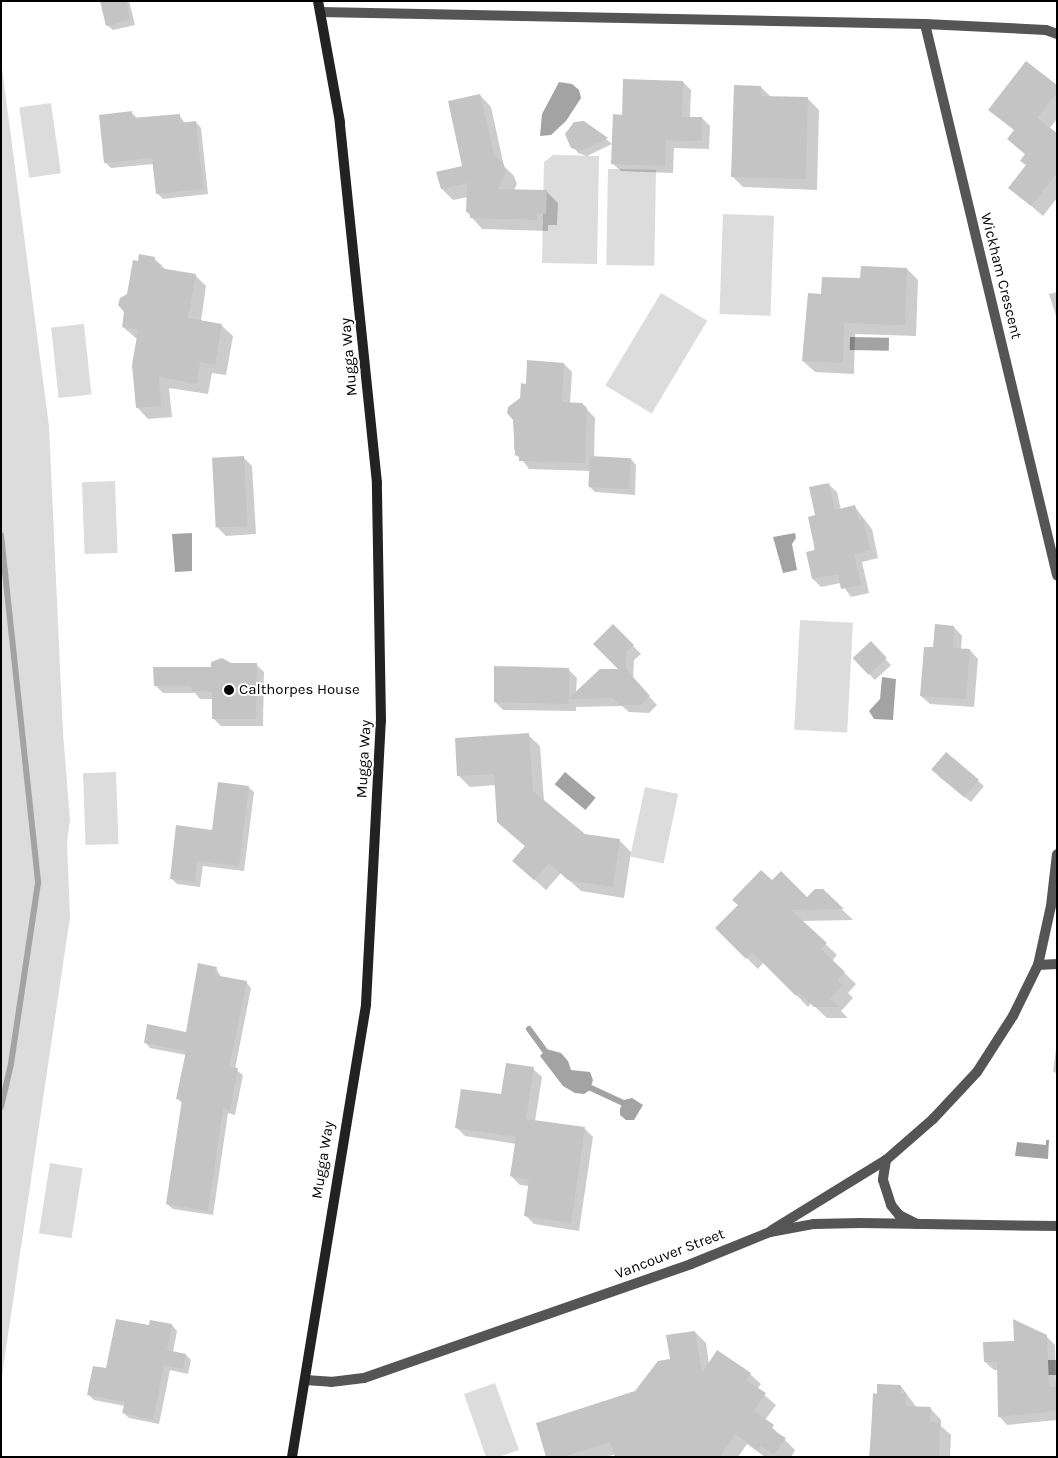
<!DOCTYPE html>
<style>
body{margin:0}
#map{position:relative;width:1058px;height:1458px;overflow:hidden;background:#fff;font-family:Karla,sans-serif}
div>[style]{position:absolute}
.green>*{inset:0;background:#dcdcdc;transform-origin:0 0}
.water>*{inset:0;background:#a3a3a3;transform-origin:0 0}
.shadow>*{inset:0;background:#0003;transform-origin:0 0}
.stream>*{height:6px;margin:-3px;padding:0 3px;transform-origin:3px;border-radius:3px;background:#a3a3a3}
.building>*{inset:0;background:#c4c4c4;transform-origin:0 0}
.street>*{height:10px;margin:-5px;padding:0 5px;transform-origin:5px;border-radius:5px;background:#555}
.secondary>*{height:10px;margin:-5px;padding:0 5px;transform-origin:5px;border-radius:5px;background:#222}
.dots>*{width:14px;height:14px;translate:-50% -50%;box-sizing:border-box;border:2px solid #fff;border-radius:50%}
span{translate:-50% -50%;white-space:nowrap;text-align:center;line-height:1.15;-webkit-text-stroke:4px #fff;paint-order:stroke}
.street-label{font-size:15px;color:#000}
.poi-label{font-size:15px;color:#000}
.left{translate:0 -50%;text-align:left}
.frame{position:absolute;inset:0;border:2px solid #000;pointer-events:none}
</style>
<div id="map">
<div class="green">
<i style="clip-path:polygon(1px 61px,49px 426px,63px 733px,70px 820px,67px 842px,70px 917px,1px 1382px)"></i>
<i style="left:51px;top:103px;width:71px;height:32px;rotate:82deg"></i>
<i style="clip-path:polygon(553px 155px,599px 156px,597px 264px,542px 263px,544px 162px)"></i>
<i style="left:608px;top:169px;width:48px;height:96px;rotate:1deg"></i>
<i style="left:723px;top:214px;width:51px;height:100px;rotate:2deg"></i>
<i style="left:661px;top:293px;width:54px;height:108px;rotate:31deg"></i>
<i style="left:84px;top:324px;width:71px;height:33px;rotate:84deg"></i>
<i style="left:115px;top:481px;width:72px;height:33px;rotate:88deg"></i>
<i style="left:800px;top:620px;width:53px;height:110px;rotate:3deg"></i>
<i style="left:116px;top:772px;width:72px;height:33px;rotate:88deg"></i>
<i style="left:645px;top:787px;width:34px;height:71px;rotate:12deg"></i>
<i style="left:50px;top:1163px;width:33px;height:71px;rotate:9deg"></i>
<i style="clip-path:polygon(495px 1383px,519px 1450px,499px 1457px,486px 1457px,464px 1394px)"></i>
</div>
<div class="water">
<i style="clip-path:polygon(559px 82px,572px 84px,579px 90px,581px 98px,566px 121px,551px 135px,540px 136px,542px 114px)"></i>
<i style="left:850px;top:337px;width:39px;height:13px;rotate:1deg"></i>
<i style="clip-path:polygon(192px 533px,192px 571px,175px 572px,172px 534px)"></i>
<i style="clip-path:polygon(795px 533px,796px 538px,792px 544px,797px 570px,783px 573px,773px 537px)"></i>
<i style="clip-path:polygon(882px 677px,896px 679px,893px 720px,874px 719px,869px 711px,880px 699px)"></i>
<i style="left:565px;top:772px;width:40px;height:16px;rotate:40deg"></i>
<i style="clip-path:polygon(546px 1049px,561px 1053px,568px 1061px,571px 1070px,590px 1072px,593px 1080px,590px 1090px,584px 1094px,575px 1093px,563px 1086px,540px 1056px)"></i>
<i style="clip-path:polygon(632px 1098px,643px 1105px,634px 1120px,626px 1120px,620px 1115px,620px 1109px,624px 1100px)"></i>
<i style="clip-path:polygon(1046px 1140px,1049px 1140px,1048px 1159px,1015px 1156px,1017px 1142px,1046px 1145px)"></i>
<i style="left:1057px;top:1360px;width:15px;height:22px;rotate:90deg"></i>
</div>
<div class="shadow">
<i style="clip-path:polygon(102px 1px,129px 1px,135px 25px,113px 30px,107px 25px)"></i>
<i style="clip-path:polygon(683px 82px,691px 90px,690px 118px,702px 118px,710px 126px,709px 149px,674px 148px,673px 173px,621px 171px,612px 163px,623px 116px)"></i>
<i style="clip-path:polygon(761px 87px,771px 97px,807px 98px,819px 110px,817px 190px,743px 187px,732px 176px)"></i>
<i style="clip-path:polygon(1057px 87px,1057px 119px,1049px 129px,1057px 135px,1057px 198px,1043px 216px,1010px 188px,1027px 166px,1026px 155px,1008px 139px,1015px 131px,990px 109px)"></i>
<i style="clip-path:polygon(480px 95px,491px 107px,504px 166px,514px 176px,517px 184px,514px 190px,546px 191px,558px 203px,557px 225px,548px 225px,548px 231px,482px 229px,467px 212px,468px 197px,453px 200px,442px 189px,463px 167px)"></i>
<i style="clip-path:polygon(131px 112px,137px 118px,179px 115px,185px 123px,196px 122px,201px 128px,208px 194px,163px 199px,157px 193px,154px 164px,111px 168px,105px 162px)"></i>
<i style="clip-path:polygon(579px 122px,588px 124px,612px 144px,587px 156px,578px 153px,567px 139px,568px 130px)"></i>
<i style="clip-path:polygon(154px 258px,166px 270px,195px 275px,206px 286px,201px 321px,221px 325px,233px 336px,226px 375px,212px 373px,208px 394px,169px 388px,172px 417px,148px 419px,137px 407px,137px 339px,123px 327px,128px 295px,139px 263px)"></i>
<i style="clip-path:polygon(907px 269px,918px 280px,916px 336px,855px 334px,854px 374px,815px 372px,803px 361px,823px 295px,861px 279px)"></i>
<i style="clip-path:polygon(1057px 292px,1057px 319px,1049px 294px)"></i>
<i style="clip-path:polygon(564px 364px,572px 372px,570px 404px,582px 404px,595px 418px,594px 457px,631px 459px,636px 465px,635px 495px,595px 492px,590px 487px,591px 471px,529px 469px,514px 449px,515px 419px,527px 385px)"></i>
<i style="clip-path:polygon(243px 457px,252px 466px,256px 534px,226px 536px,218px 528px)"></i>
<i style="clip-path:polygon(828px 484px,837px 492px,841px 510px,855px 507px,872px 529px,878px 558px,862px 562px,869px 593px,851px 597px,841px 583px,821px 587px,813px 579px,816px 516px)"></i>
<i style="clip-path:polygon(613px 626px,641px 654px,634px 660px,633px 679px,657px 705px,649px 713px,629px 712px,622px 706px,576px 707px,576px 711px,503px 710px,495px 702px,568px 669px,577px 678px,576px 692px,621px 671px)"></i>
<i style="clip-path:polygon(954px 627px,962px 636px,961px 650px,970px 650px,978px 659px,974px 707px,930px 704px,921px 696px,934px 649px)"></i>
<i style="left:871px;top:643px;width:30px;height:22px;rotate:48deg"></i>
<i style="clip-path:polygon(256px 664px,264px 672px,263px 726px,221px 726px,213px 718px,213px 699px,200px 699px,195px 693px,163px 693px,155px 685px,230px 665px)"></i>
<i style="clip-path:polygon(528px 735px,540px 746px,544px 801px,585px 835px,619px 840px,631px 852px,624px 898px,581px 891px,561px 873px,546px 890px,526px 872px,526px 847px,510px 833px,496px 785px,470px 787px,458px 775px)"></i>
<i style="clip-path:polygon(946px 754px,984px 786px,971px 802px,938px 776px)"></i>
<i style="clip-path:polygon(248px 787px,254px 792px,244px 871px,203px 866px,200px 887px,177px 884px,171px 878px)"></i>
<i style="clip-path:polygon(772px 882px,807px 898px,822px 890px,853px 920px,801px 921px,837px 955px,832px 961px,856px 984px,848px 993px,853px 998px,841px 1011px,848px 1018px,827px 1018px,811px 1003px,808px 1007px,764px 962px,758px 969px,716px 928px)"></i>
<i style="clip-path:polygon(216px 968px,221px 977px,246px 982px,251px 988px,235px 1069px,243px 1075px,235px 1115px,228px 1113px,213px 1215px,173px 1209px,167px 1204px,182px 1103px,177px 1098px,186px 1055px,150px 1048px,145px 1042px,187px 1034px)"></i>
<i style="clip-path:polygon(1056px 1049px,1057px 1050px,1057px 1074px,1053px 1071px)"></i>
<i style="clip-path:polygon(533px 1069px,542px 1077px,535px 1121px,585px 1129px,593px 1137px,579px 1231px,534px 1224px,525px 1215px,530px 1186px,520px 1185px,511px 1176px,516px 1144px,465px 1136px,457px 1128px,502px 1096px)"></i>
<i style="clip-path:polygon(172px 1325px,177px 1331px,173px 1352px,186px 1355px,191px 1360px,188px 1374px,170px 1370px,159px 1424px,129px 1418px,124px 1413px,125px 1406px,94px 1400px,88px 1394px,107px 1370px,150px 1327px)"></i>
<i style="clip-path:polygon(695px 1332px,706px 1343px,709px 1364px,750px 1374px,761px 1384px,757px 1389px,776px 1405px,765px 1420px,795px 1450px,791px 1457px,765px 1457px,747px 1444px,738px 1457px,617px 1457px,616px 1454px,606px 1457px,548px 1457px,636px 1392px,672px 1360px)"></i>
<i style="clip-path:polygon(1046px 1336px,1055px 1345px,1057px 1420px,1007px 1425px,999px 1416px,998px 1370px,994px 1370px,985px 1362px,1015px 1342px)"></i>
<i style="clip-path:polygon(901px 1386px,917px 1408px,930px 1408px,941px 1420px,941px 1426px,951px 1435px,950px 1457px,869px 1457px,874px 1395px)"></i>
</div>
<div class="stream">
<i style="left:1px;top:535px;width:350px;rotate:83.9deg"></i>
<i style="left:38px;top:883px;width:183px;rotate:98.5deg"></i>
<i style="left:11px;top:1064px;width:44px;rotate:103.1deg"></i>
<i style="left:529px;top:1029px;width:26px;rotate:54deg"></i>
<i style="left:591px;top:1088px;width:35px;rotate:25deg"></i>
</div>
<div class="building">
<i style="clip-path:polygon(100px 1px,126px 1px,130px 20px,106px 26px)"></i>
<i style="clip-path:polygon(1026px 61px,1057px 85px,1057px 93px,1037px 118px,1057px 133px,1057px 173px,1031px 206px,1008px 188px,1026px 165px,1020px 161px,1025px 154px,1007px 139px,1014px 130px,988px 110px)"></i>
<i style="clip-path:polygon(623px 79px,683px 81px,682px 117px,702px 117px,702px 141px,666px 140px,665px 166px,611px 164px,613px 114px,622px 115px)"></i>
<i style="clip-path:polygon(734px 85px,761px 86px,761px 96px,808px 97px,806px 179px,731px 177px)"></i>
<i style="clip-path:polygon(480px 94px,494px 155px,503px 163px,506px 172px,498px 189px,547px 190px,546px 214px,537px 214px,537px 220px,470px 218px,470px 212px,466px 212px,467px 183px,441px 189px,436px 172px,462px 166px,448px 101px)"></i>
<i style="clip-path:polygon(132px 111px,132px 118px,180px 114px,180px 123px,196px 121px,203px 189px,156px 194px,152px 158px,104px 163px,99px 115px)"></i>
<i style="clip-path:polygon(584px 121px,608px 138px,581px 151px,571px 148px,565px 134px,574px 122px)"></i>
<i style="clip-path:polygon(139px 254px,155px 257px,154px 263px,161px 264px,160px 268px,196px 274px,188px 318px,222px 324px,215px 365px,200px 362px,197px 384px,159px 377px,161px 406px,136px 408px,132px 365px,138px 330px,122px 327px,124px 312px,118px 305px,120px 298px,127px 294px,133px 260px,138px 261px)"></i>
<i style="clip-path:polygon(861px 266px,907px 268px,905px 325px,844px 323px,843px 363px,802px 361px,808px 293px,821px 294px,822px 277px,860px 278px)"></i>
<i style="clip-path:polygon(527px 360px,564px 363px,562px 402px,582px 403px,587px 408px,585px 463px,519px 461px,519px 457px,515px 455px,513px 420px,507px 413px,508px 407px,520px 398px,521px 383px,526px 384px)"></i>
<i style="left:244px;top:456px;width:70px;height:32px;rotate:87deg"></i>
<i style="left:590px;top:456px;width:41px;height:31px;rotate:3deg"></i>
<i style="clip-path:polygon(829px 483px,835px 510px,855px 505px,859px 520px,863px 519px,870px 550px,854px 554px,861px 585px,841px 589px,838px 574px,812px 579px,806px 552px,815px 550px,808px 517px,815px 515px,809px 487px)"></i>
<i style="clip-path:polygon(613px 624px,634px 645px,626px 652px,626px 669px,650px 696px,641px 705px,619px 705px,613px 698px,569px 699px,568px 704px,494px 702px,494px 666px,569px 668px,569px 698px,600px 669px,618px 669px,593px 644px)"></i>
<i style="clip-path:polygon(935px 624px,954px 626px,953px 648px,970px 649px,966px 699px,920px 696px,924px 647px,933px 647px)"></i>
<i style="left:871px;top:641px;width:23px;height:25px;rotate:47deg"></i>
<i style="clip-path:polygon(222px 658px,231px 663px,257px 663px,256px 719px,212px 719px,212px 692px,192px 691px,191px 686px,154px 686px,153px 667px,211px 667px,211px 662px)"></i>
<i style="clip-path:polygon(529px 733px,533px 791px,585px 834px,620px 839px,613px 887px,568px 880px,549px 863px,534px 880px,512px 861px,525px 846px,497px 822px,494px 774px,457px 776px,455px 738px)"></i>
<i style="left:946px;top:752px;width:43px;height:23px;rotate:40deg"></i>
<i style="clip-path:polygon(218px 782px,249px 786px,239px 866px,197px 861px,195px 882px,170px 879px,176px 825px,212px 830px)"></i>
<i style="clip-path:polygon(761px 870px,772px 880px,781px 871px,807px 897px,815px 889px,823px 889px,844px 909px,791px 910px,827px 943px,821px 949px,845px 972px,837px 981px,843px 985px,830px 999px,839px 1007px,814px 1007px,799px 993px,796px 996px,752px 952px,746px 959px,715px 928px,738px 905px,732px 900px)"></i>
<i style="clip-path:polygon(198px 963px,217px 967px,215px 975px,247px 981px,229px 1067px,238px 1068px,230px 1110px,223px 1108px,208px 1211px,166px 1204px,182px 1100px,176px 1099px,186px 1051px,144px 1043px,147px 1024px,186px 1032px)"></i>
<i style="clip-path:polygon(506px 1063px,534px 1067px,526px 1119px,585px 1127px,571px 1223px,524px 1216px,529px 1180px,510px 1176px,516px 1137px,455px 1128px,461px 1089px,501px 1094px)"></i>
<i style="clip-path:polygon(116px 1319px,149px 1325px,150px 1320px,172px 1324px,167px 1350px,186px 1354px,183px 1369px,164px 1365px,153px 1420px,122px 1413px,125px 1402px,87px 1395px,93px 1366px,106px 1368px)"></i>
<i style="clip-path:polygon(1013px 1319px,1047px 1335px,1049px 1387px,1057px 1386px,1057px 1411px,998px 1417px,997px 1362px,984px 1362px,983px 1342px,1014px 1341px)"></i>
<i style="clip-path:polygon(695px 1331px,702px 1373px,717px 1350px,751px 1373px,746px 1380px,766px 1393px,754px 1411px,774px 1425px,771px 1429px,786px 1438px,774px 1455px,761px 1446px,758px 1450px,735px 1434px,720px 1457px,615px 1457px,610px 1442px,563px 1457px,546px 1457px,536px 1423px,635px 1391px,658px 1361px,670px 1359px,666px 1335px)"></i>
<i style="clip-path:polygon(877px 1384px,901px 1385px,901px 1393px,906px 1393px,906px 1406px,931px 1407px,930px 1422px,940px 1423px,939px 1457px,870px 1457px,873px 1393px,877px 1394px)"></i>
</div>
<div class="street">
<i style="left:320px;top:12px;width:605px;rotate:1.14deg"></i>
<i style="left:925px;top:24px;width:121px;rotate:2.8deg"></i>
<i style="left:1046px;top:30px;width:12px;rotate:20deg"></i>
<i style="left:925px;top:24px;width:567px;rotate:76.53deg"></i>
<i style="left:1038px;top:965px;width:19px;rotate:-3deg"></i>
<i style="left:886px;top:1160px;width:20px;rotate:99deg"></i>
<i style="left:883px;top:1180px;width:26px;rotate:72deg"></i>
<i style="left:891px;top:1205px;width:13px;rotate:51deg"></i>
<i style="left:899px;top:1215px;width:20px;rotate:27deg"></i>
<i style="left:772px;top:1230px;width:134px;rotate:-31.6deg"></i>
<i style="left:886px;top:1160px;width:62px;rotate:-41.1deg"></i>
<i style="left:933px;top:1119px;width:64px;rotate:-46.9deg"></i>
<i style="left:977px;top:1072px;width:67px;rotate:-57.3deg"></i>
<i style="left:1013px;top:1016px;width:57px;rotate:-63.9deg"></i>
<i style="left:1038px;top:965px;width:60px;rotate:-77.6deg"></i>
<i style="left:1051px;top:906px;width:52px;rotate:-83.4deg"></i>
<i style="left:305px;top:1380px;width:26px;rotate:4deg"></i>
<i style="left:331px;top:1382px;width:33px;rotate:-7deg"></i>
<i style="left:364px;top:1378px;width:346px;rotate:-19.2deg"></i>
<i style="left:691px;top:1264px;width:85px;rotate:-22.1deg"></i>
<i style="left:770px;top:1232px;width:45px;rotate:-10.3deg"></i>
<i style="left:814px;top:1224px;width:47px;rotate:-1.2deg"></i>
<i style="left:861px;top:1223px;width:196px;rotate:0.9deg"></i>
</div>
<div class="secondary">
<i style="left:292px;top:1457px;width:459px;rotate:-80.7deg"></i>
<i style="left:366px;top:1004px;width:283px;rotate:-87deg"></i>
<i style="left:381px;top:721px;width:238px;rotate:-91deg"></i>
<i style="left:377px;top:483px;width:363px;rotate:-95.9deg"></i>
<i style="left:340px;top:122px;width:123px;rotate:-100.3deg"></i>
</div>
<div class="dots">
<i style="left:229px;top:690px;background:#000"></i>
</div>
<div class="street-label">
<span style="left:1001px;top:276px;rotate:76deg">Wickham Crescent</span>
<span style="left:349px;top:357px;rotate:-95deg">Mugga Way</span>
<span style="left:364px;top:759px;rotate:-87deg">Mugga Way</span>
<span style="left:323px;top:1160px;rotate:-81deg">Mugga Way</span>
<span style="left:670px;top:1254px;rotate:-21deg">Vancouver Street</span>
</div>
<div class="poi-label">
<span class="left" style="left:239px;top:690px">Calthorpes House</span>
</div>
<div class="frame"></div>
</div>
